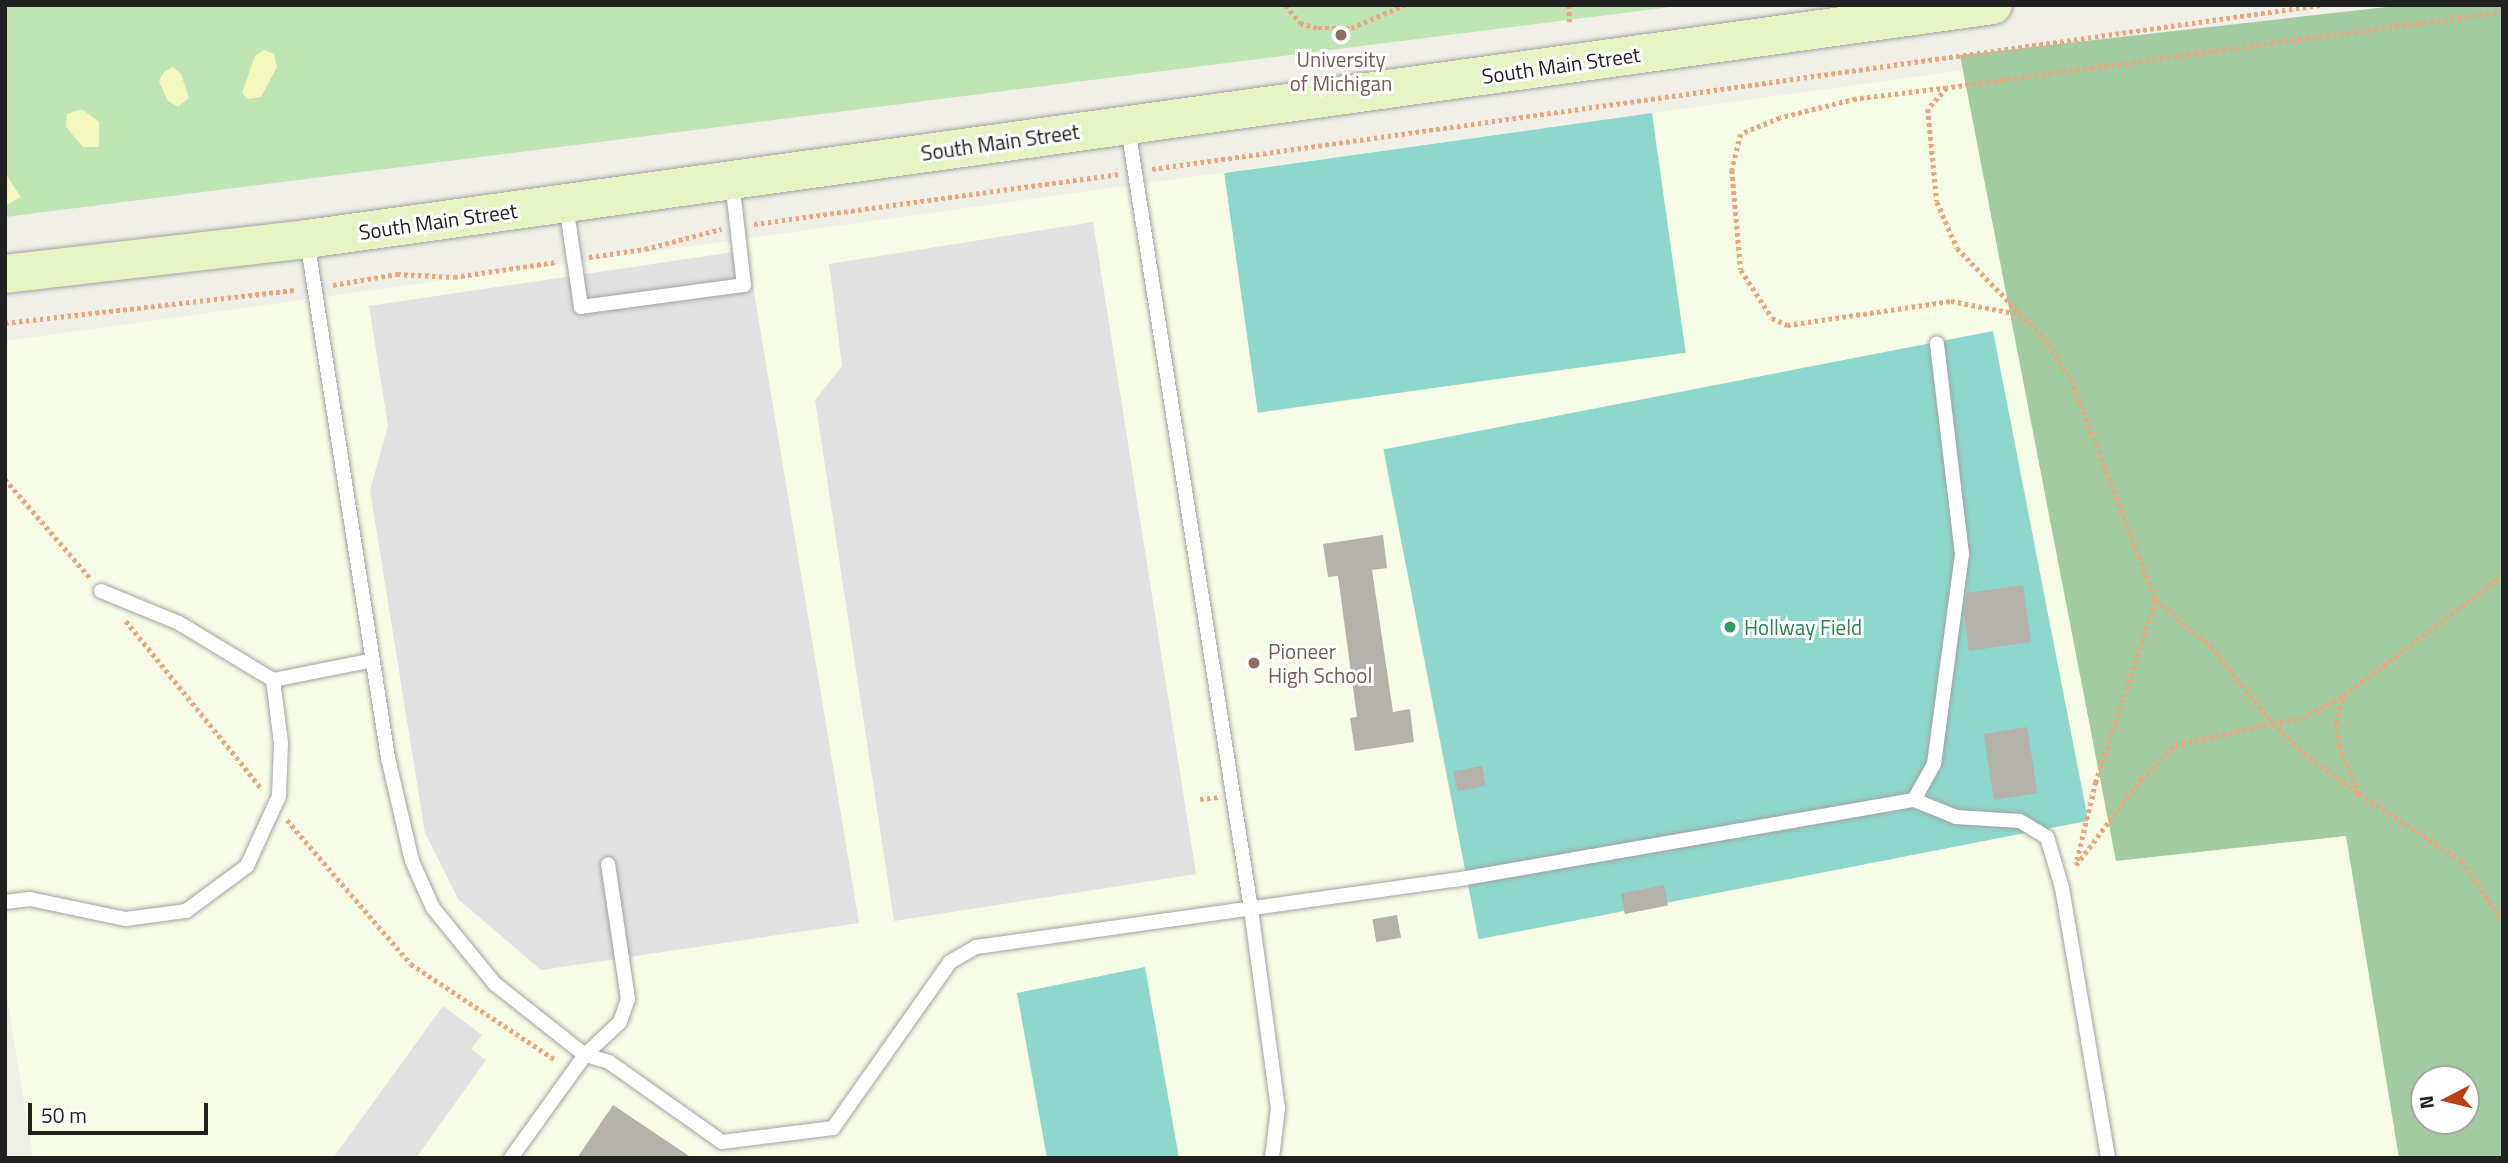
<!DOCTYPE html>
<style>
body{margin:0}
#map{position:relative;width:2508px;height:1163px;overflow:hidden;background:#f0efe8;font-family:"Titillium Web",sans-serif}
div>[style]{position:absolute}
.education>*{inset:0;background:#f6fce5}
.grass>*{inset:0;background:#bfe5b4}
.forest>*{inset:0;background:#a3cba1}
.sand>*{inset:0;background:#f5f8be}
.pitch>*{inset:0;background:#8ed7cd;transform-origin:0 0}
.parking>*{inset:0;background:#e1e1e1}
.building>*{inset:0;background:#b5b2ab;transform-origin:0 0}
.path>*{height:4.5px;margin-top:-2.25px;transform-origin:0;background:repeating-linear-gradient(90deg,#eca57d 0 3.5px,transparent 0 7px)}
.roads{filter:drop-shadow(0 0 2px #a2a2a2) drop-shadow(0 0 2px #a2a2a2)}
.lane>*{height:14px;margin:-7px;padding:0 7px;transform-origin:7px;border-radius:7px;background:#fff}
.secondary>*{height:38px;margin:-19px;padding:0 19px;transform-origin:19px;border-radius:19px;background:#e5f4c2}
.dots>*{width:19px;height:19px;translate:-50% -50%;box-sizing:border-box;border:4px solid #fff;border-radius:50%}
span{translate:-50% -50%;white-space:nowrap;text-align:center;line-height:1.15;-webkit-text-stroke:6px #fff;paint-order:stroke}
.education-label{font-size:21px;color:#785e54}
.left{translate:0 -50%;text-align:left}
.street-label{font-size:21px;color:#212121}
.leisure-label{font-size:21px;color:#27864d}
.frame{position:absolute;inset:0;border:7px solid #212121;pointer-events:none}
.north{position:absolute;left:2410px;top:1065px;width:70px;height:70px;box-sizing:border-box;background:#fff;border:2px solid #a6a6a6;border-radius:50%;rotate:263deg;font-size:19px;font-weight:700;line-height:28px;text-align:center;color:#212121}
.north::after{content:'';display:block;margin:auto;width:24px;height:32px;background:#bd3f14;clip-path:polygon(50% 0,100% 100%,50% 72%,0 100%)}
.scale{position:absolute;left:28px;top:1103px;width:180px;height:32px;box-sizing:border-box;border:4px solid #212121;border-top:0;padding-left:9px;font-size:21px;line-height:24px;white-space:nowrap;color:#212121;-webkit-text-stroke:5px #fff;paint-order:stroke}
</style>
<div id="map">
<div class="education">
<i style="clip-path:polygon(evenodd,2433px 5px,2503px 5px,2503px 1158px,33px 1158px,5px 985px,5px 341px,2433px 5px,2424px 1079px,2466px 1079px,2466px 1121px,2424px 1121px,2424px 1079px)"></i>
</div>
<div class="grass">
<i style="clip-path:polygon(5px 5px,1687px 5px,5px 217px)"></i>
</div>
<div class="forest">
<i style="clip-path:polygon(evenodd,2405px 5px,2503px 5px,2503px 1158px,2399px 1158px,2346px 836px,2116px 861px,1960px 55px,2405px 5px,2424px 1079px,2466px 1079px,2466px 1121px,2424px 1121px,2424px 1079px)"></i>
</div>
<div class="sand">
<i style="clip-path:polygon(264px 50px,274px 54px,277px 67px,261px 97px,248px 99px,242px 93px,255px 56px)"></i>
<i style="clip-path:polygon(173px 67px,181px 74px,189px 98px,178px 107px,168px 101px,159px 82px,164px 72px)"></i>
<i style="clip-path:polygon(82px 109px,99px 122px,99px 147px,83px 147px,66px 127px,67px 114px)"></i>
<i style="clip-path:polygon(5px 173px,21px 197px,5px 206px)"></i>
</div>
<div class="pitch">
<i style="left:1652px;top:113px;width:242px;height:432px;rotate:82deg"></i>
<i style="left:1993px;top:331px;width:499px;height:621px;rotate:79deg"></i>
<i style="clip-path:polygon(1145px 967px,1179px 1158px,1047px 1158px,1017px 993px)"></i>
</div>
<div class="parking">
<i style="clip-path:polygon(1093px 222px,1196px 874px,894px 921px,815px 400px,842px 366px,829px 264px)"></i>
<i style="clip-path:polygon(747px 250px,859px 923px,541px 970px,458px 899px,425px 833px,370px 490px,388px 426px,369px 306px)"></i>
<i style="clip-path:polygon(443px 1006px,482px 1035px,471px 1049px,486px 1060px,416px 1158px,333px 1158px)"></i>
</div>
<div class="building">
<i style="clip-path:polygon(1383px 535px,1387px 568px,1372px 570px,1393px 712px,1410px 709px,1414px 742px,1355px 751px,1350px 718px,1357px 717px,1338px 576px,1328px 577px,1323px 544px)"></i>
<i style="clip-path:polygon(2023px 585px,2031px 642px,1969px 651px,1964px 613px,1967px 593px)"></i>
<i style="left:2027px;top:727px;width:67px;height:44px;rotate:81deg"></i>
<i style="left:1482px;top:766px;width:20px;height:29px;rotate:79deg"></i>
<i style="left:1664px;top:885px;width:21px;height:44px;rotate:79deg"></i>
<i style="left:1397px;top:915px;width:23px;height:25px;rotate:80deg"></i>
<i style="clip-path:polygon(613px 1105px,692px 1158px,577px 1158px)"></i>
</div>
<div class="path">
<i style="left:1286px;top:5px;width:23px;rotate:52deg"></i>
<i style="left:1300px;top:23px;width:19px;rotate:16deg"></i>
<i style="left:1318px;top:28px;width:33px"></i>
<i style="left:1351px;top:28px;width:58px;rotate:-23.5deg"></i>
<i style="left:1569px;top:5px;width:17px;rotate:87deg"></i>
<i style="left:2503px;top:12px;width:561px;rotate:172.22deg"></i>
<i style="left:1947px;top:88px;width:28px;rotate:132deg"></i>
<i style="left:1928px;top:109px;width:93px;rotate:84.5deg"></i>
<i style="left:1937px;top:202px;width:50px;rotate:66.5deg"></i>
<i style="left:1957px;top:248px;width:125px;rotate:46deg"></i>
<i style="left:2044px;top:338px;width:49px;rotate:56.6deg"></i>
<i style="left:2071px;top:379px;width:237px;rotate:69deg"></i>
<i style="left:2156px;top:600px;width:192px;rotate:108.2deg"></i>
<i style="left:2096px;top:782px;width:85px;rotate:103.5deg"></i>
<i style="left:2076px;top:865px;width:108px;rotate:-52.9deg"></i>
<i style="left:2141px;top:779px;width:48px;rotate:-45deg"></i>
<i style="left:2175px;top:745px;width:100px;rotate:-12.7deg"></i>
<i style="left:2273px;top:723px;width:43px;rotate:44.1deg"></i>
<i style="left:2304px;top:753px;width:69px;rotate:36.7deg"></i>
<i style="left:2359px;top:794px;width:123px;rotate:33deg"></i>
<i style="left:2462px;top:861px;width:73px;rotate:55.7deg"></i>
<i style="left:1947px;top:88px;width:92px;rotate:173.1deg"></i>
<i style="left:1856px;top:99px;width:78px;rotate:166deg"></i>
<i style="left:1780px;top:118px;width:42px;rotate:157.7deg"></i>
<i style="left:1741px;top:134px;width:37px;rotate:104deg"></i>
<i style="left:1732px;top:170px;width:100px;rotate:84.9deg"></i>
<i style="left:1741px;top:270px;width:57px;rotate:57.1deg"></i>
<i style="left:1772px;top:318px;width:17px;rotate:25deg"></i>
<i style="left:1787px;top:325px;width:166px;rotate:-8.3deg"></i>
<i style="left:1951px;top:301px;width:69px;rotate:10.8deg"></i>
<i style="left:1152px;top:169px;width:1179px;rotate:-7.99deg"></i>
<i style="left:754px;top:224px;width:369px;rotate:-7.8deg"></i>
<i style="left:589px;top:257px;width:57px;rotate:-8.1deg"></i>
<i style="left:645px;top:249px;width:79px;rotate:-14.7deg"></i>
<i style="left:333px;top:285px;width:65px;rotate:-9.8deg"></i>
<i style="left:397px;top:274px;width:57px;rotate:3deg"></i>
<i style="left:454px;top:277px;width:103px;rotate:-8.4deg"></i>
<i style="left:5px;top:323px;width:293px;rotate:-6.5deg"></i>
<i style="left:5px;top:479px;width:132px;rotate:49.3deg"></i>
<i style="left:2156px;top:600px;width:72px;rotate:39.9deg"></i>
<i style="left:2211px;top:646px;width:99px;rotate:51.2deg"></i>
<i style="left:2273px;top:723px;width:29px;rotate:-10deg"></i>
<i style="left:2302px;top:718px;width:47px;rotate:-28.2deg"></i>
<i style="left:126px;top:621px;width:215px;rotate:51deg"></i>
<i style="left:2359px;top:794px;width:52px;rotate:-112.6deg"></i>
<i style="left:2339px;top:746px;width:23px;rotate:-97deg"></i>
<i style="left:2336px;top:723px;width:29px;rotate:-74deg"></i>
<i style="left:2344px;top:695px;width:199px;rotate:-37deg"></i>
<i style="left:1200px;top:799px;width:18px;rotate:-6deg"></i>
<i style="left:287px;top:820px;width:190px;rotate:49.3deg"></i>
<i style="left:411px;top:964px;width:172px;rotate:33.6deg"></i>
</div>
<div class="roads">
<div class="lane">
<i style="left:1128px;top:128px;width:791px;rotate:81.05deg"></i>
<i style="left:1251px;top:909px;width:201px;rotate:82.3deg"></i>
<i style="left:1278px;top:1108px;width:50px;rotate:96.8deg"></i>
<i style="left:566px;top:205px;width:103px;rotate:81.6deg"></i>
<i style="left:581px;top:307px;width:164px;rotate:-7.7deg"></i>
<i style="left:744px;top:285px;width:104px;rotate:-96.6deg"></i>
<i style="left:307px;top:240px;width:524px;rotate:81.11deg"></i>
<i style="left:388px;top:758px;width:106px;rotate:76.9deg"></i>
<i style="left:412px;top:861px;width:51px;rotate:65.9deg"></i>
<i style="left:433px;top:908px;width:98px;rotate:50.8deg"></i>
<i style="left:495px;top:984px;width:115px;rotate:38.3deg"></i>
<i style="left:585px;top:1055px;width:25px;rotate:16deg"></i>
<i style="left:609px;top:1062px;width:138px;rotate:35.3deg"></i>
<i style="left:722px;top:1142px;width:112px;rotate:-7.2deg"></i>
<i style="left:833px;top:1128px;width:203px;rotate:-54.8deg"></i>
<i style="left:950px;top:962px;width:30px;rotate:-30deg"></i>
<i style="left:976px;top:947px;width:484px;rotate:-8deg"></i>
<i style="left:1455px;top:880px;width:466px;rotate:-9.9deg"></i>
<i style="left:1914px;top:800px;width:41px;rotate:-60.9deg"></i>
<i style="left:1934px;top:764px;width:212px;rotate:-82.4deg"></i>
<i style="left:1962px;top:554px;width:212px;rotate:-96.8deg"></i>
<i style="left:101px;top:591px;width:84px;rotate:22.3deg"></i>
<i style="left:179px;top:623px;width:110px;rotate:31.2deg"></i>
<i style="left:273px;top:680px;width:102px;rotate:-11.3deg"></i>
<i style="left:1914px;top:800px;width:45px;rotate:22deg"></i>
<i style="left:1956px;top:817px;width:64px;rotate:3.6deg"></i>
<i style="left:2020px;top:821px;width:31px;rotate:31deg"></i>
<i style="left:2047px;top:837px;width:53px;rotate:73.6deg"></i>
<i style="left:2062px;top:888px;width:274px;rotate:80.3deg"></i>
<i style="left:5px;top:902px;width:25px;rotate:-7deg"></i>
<i style="left:30px;top:899px;width:98px;rotate:11.8deg"></i>
<i style="left:126px;top:919px;width:61px;rotate:-7.6deg"></i>
<i style="left:186px;top:911px;width:76px;rotate:-36.4deg"></i>
<i style="left:247px;top:866px;width:77px;rotate:-65.4deg"></i>
<i style="left:279px;top:796px;width:53px;rotate:-87.8deg"></i>
<i style="left:281px;top:743px;width:64px;rotate:-97.2deg"></i>
<i style="left:511px;top:1158px;width:127px;rotate:-54.3deg"></i>
<i style="left:585px;top:1055px;width:48px;rotate:-43.3deg"></i>
<i style="left:620px;top:1022px;width:24px;rotate:-71deg"></i>
<i style="left:628px;top:999px;width:136px;rotate:-98.4deg"></i>
</div>
<div class="secondary">
<i style="left:5px;top:274px;width:304px;rotate:-6.6deg"></i>
<i style="left:307px;top:239px;width:1702px;rotate:-7.9deg"></i>
</div>
</div>
<div class="dots">
<i style="left:1341px;top:35px;background:#8d6e63"></i>
<i style="left:1730px;top:627px;background:#2e9e5b"></i>
<i style="left:1254px;top:663px;background:#8d6e63"></i>
</div>
<div class="education-label">
<span style="left:1341px;top:71px">University<br>of Michigan</span>
<span class="left" style="left:1268px;top:663px">Pioneer<br>High School</span>
</div>
<div class="street-label">
<span style="left:1561px;top:65px;rotate:-8deg">South Main Street</span>
<span style="left:1000px;top:142px;rotate:-8deg">South Main Street</span>
<span style="left:438px;top:221px;rotate:-8deg">South Main Street</span>
</div>
<div class="leisure-label">
<span class="left" style="left:1744px;top:627px">Hollway Field</span>
</div>
<div class="frame"></div>
<div class="north">N</div>
<div class="scale">50 m</div>
</div>
